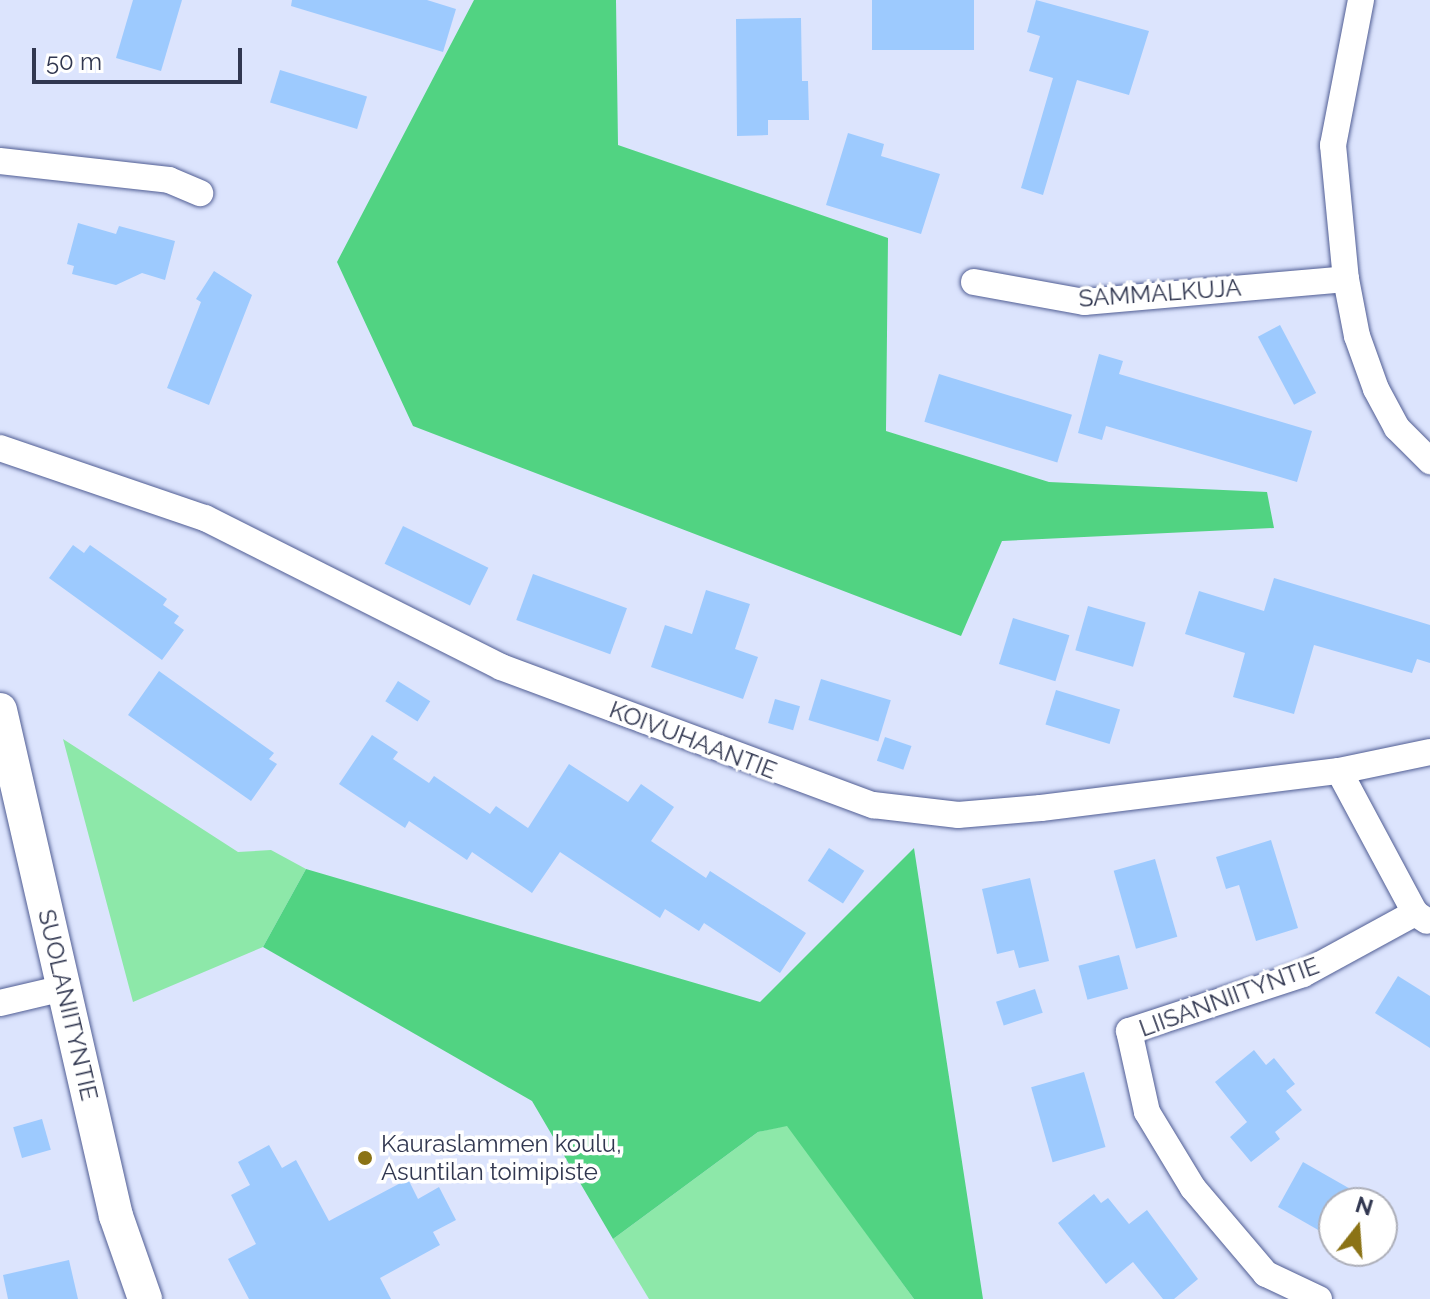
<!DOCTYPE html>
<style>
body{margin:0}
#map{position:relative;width:1430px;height:1299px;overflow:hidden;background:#dce4fd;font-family:Raleway,sans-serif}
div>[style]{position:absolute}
.green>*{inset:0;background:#8de8a9}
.forest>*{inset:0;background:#51d382}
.building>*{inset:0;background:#9dcafe;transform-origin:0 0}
.roads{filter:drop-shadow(0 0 2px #515e94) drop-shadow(0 0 2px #515e94)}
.minor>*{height:26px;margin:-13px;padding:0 13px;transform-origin:13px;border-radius:13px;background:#fff}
.tertiary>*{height:34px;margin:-17px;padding:0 17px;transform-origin:17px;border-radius:17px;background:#fff}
.dots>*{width:22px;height:22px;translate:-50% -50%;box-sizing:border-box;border:4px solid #fff;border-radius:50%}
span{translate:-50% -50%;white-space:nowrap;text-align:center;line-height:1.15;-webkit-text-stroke:7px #fff;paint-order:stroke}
.street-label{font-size:24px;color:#313750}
.poi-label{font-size:24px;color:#313750}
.left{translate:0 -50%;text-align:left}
.north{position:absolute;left:1318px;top:1187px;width:80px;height:80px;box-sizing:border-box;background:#fff;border:2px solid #adafb9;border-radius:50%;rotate:17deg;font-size:22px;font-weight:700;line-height:32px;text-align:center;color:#313750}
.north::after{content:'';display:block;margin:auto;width:28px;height:36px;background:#8b7316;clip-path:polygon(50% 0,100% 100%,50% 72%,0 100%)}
.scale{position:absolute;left:32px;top:48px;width:210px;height:36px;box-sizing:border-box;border:4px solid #313750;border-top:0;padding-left:10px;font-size:24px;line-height:28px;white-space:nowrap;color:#313750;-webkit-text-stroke:6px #fff;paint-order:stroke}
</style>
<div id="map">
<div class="green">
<i style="clip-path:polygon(63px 739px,238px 852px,271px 850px,306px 869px,263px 947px,133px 1002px)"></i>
<i style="clip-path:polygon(788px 1125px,914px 1299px,649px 1299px,613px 1239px,758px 1132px)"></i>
</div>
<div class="forest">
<i style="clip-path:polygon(474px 0,616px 0,618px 145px,888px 238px,886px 431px,1049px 482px,1267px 492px,1274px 528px,1002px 541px,961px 636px,413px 426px,337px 262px)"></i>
<i style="clip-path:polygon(914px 848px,983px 1299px,914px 1299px,787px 1126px,758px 1132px,613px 1239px,532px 1101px,263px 947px,306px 869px,760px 1002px)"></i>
</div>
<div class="building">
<i style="clip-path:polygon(133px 0,182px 0,161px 71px,116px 58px)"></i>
<i style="clip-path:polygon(292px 0,427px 0,456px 9px,443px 52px,291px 6px)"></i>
<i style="left:872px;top:0;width:102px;height:50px"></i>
<i style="clip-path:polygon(1036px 0,1149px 31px,1129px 95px,1077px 80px,1043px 195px,1021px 188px,1053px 78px,1029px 71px,1040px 36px,1027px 32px)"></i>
<i style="clip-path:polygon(801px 18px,802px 81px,808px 81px,809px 120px,768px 120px,768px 135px,737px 136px,736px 19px)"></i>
<i style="left:280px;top:70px;width:91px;height:34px;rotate:17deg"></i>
<i style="clip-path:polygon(848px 133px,884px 144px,881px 156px,940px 174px,921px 234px,826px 205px)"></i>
<i style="clip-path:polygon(78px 223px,116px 234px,119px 226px,175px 241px,165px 280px,142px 273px,116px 285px,72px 274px,74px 266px,67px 264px)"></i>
<i style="clip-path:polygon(214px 271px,252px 295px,209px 405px,167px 388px,201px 302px,196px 299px)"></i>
<i style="left:1280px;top:325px;width:77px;height:25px;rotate:62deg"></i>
<i style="clip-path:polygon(1099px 354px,1123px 361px,1119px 374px,1312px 431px,1297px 482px,1106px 426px,1102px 440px,1078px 433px)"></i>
<i style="left:939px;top:374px;width:139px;height:50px;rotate:17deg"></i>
<i style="left:403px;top:526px;width:95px;height:42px;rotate:26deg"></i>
<i style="clip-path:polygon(73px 545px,84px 553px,90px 545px,167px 599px,163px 605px,179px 616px,174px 623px,184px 630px,162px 660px,49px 578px)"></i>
<i style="left:533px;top:574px;width:100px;height:49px;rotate:20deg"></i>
<i style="clip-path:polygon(1274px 578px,1430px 625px,1430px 663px,1417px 659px,1412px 673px,1314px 645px,1294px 714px,1233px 697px,1245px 653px,1185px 634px,1199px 591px,1264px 611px)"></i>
<i style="clip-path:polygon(706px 590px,750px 604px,735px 649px,758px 657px,743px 699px,651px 667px,665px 625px,692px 634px)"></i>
<i style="left:1088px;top:606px;width:60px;height:46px;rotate:16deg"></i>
<i style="left:1013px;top:618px;width:59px;height:48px;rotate:17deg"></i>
<i style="clip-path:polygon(159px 671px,274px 753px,269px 759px,277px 764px,251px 801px,128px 715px)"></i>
<i style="left:821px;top:679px;width:73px;height:43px;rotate:17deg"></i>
<i style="left:398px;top:681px;width:38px;height:24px;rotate:32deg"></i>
<i style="left:1056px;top:690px;width:67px;height:36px;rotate:17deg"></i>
<i style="left:775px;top:699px;width:26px;height:25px;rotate:16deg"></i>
<i style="clip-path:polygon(372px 735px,398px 752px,393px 759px,429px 783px,434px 776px,490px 814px,496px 806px,528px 828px,569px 764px,628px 802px,641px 784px,674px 807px,651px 841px,706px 878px,710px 871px,806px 933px,780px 973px,704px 923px,699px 931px,665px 909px,660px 918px,560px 852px,532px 893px,472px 852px,467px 860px,409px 821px,405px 828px,339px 784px)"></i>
<i style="left:885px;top:737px;width:28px;height:25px;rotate:19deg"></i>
<i style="clip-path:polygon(1271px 840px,1298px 928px,1256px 941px,1239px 885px,1226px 889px,1216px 857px)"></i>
<i style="left:829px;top:848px;width:42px;height:39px;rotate:33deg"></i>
<i style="left:1155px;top:859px;width:81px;height:43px;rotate:74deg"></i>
<i style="clip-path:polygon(1030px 878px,1049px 961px,1019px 968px,1014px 950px,997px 954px,982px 889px)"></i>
<i style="left:1119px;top:955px;width:35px;height:42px;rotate:75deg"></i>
<i style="clip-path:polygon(1398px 976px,1430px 996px,1430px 1048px,1375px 1013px)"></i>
<i style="left:1035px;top:989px;width:25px;height:41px;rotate:72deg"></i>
<i style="clip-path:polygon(1254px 1050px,1266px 1065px,1274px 1058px,1295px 1084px,1286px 1091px,1302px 1110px,1275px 1132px,1280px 1139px,1251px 1162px,1230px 1137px,1247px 1122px,1215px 1082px)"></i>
<i style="left:1084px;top:1072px;width:78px;height:55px;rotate:74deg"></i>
<i style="left:42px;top:1119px;width:32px;height:30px;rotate:74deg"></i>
<i style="clip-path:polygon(269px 1145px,282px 1168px,296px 1160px,329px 1221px,408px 1179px,418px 1199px,439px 1187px,456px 1220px,433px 1232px,440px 1245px,380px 1278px,391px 1299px,249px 1299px,228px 1259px,256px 1244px,231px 1195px,250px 1185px,238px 1162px)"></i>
<i style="clip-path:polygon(1303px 1162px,1375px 1203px,1334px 1203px,1334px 1239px,1278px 1207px)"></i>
<i style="clip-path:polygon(1094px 1194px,1101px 1203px,1108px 1198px,1129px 1224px,1147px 1210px,1198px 1279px,1174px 1299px,1163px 1299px,1133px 1262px,1106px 1284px,1058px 1223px)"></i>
<i style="clip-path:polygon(69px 1260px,78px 1299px,8px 1299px,3px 1275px)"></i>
</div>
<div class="roads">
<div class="minor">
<i style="left:1361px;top:0;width:148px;rotate:100.9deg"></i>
<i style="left:1333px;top:145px;width:135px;rotate:84.5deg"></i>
<i style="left:1346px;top:279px;width:58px;rotate:79.1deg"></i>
<i style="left:1357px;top:336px;width:56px;rotate:70.3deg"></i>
<i style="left:1376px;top:389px;width:44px;rotate:61.7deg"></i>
<i style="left:1397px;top:428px;width:47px;rotate:45deg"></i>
<i style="left:0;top:161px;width:170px;rotate:6.4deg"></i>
<i style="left:169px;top:180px;width:34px;rotate:23deg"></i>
<i style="left:974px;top:282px;width:112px;rotate:10.3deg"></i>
<i style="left:1084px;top:302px;width:263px;rotate:-5deg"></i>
<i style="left:0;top:448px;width:217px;rotate:18.9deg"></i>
<i style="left:205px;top:518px;width:331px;rotate:26.7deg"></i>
<i style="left:501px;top:667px;width:397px;rotate:20.4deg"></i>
<i style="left:873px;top:805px;width:86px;rotate:6.7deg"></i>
<i style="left:958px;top:815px;width:83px;rotate:-4.8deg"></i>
<i style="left:1041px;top:808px;width:300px;rotate:-7.1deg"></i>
<i style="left:1339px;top:771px;width:93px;rotate:-11.8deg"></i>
<i style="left:1339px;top:771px;width:161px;rotate:61.8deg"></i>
<i style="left:1415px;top:913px;width:14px;rotate:34deg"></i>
<i style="left:0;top:1003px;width:66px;rotate:-13.2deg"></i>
<i style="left:1319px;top:1299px;width:59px;rotate:-154.7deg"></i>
<i style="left:1266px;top:1274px;width:113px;rotate:-130.3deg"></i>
<i style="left:1193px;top:1188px;width:89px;rotate:-121.2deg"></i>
<i style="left:1147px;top:1112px;width:83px;rotate:-102.5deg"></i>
<i style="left:1129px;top:1031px;width:183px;rotate:-18.1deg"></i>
<i style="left:1303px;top:974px;width:128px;rotate:-28.6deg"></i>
</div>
<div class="tertiary">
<i style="left:0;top:710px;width:519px;rotate:77.09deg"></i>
<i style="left:116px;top:1216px;width:88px;rotate:70.7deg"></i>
</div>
</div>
<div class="dots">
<i style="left:365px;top:1158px;background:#8b7316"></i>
</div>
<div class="street-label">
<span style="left:1160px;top:293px;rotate:-4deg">SAMMALKUJA</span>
<span style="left:693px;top:740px;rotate:21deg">KOIVUHAANTIE</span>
<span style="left:1229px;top:997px;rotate:-20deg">LIISANNIITYNTIE</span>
<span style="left:68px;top:1005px;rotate:77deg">SUOLANIITYNTIE</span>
</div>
<div class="poi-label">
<span class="left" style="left:381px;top:1158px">Kauraslammen koulu,<br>Asuntilan toimipiste</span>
</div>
<div class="north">N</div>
<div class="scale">50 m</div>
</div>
